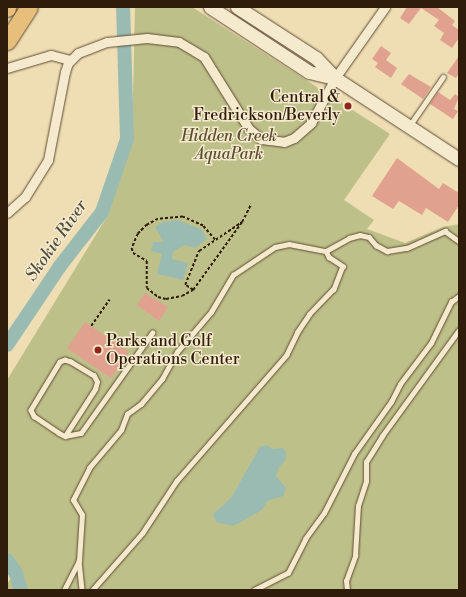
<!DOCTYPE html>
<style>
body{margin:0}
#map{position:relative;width:466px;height:597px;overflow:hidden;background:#efdeb3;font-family:"Libre Bodoni",serif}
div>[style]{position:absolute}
.green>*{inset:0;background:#bec089}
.water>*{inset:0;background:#9abbb1}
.river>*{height:14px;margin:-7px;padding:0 7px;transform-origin:7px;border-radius:7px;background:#9abbb1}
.building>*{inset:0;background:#e1a18f;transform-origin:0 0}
.path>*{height:1.5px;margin-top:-0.75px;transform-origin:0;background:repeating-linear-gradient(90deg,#301c0b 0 3px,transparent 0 5px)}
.roads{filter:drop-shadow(0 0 1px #604c35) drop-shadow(0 0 1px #604c35)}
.lane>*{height:4.5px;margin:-2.25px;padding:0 2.25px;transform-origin:2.25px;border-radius:2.25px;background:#f5eace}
.street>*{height:9px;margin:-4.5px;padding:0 4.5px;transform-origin:4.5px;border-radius:4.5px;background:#f5eace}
.secondary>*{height:13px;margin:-6.5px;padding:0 6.5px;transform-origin:6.5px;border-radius:6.5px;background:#f5eace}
.highway>*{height:17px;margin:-8.5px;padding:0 8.5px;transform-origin:8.5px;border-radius:8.5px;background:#e8bf7a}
.dots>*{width:11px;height:11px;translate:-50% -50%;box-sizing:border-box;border:2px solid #f5eace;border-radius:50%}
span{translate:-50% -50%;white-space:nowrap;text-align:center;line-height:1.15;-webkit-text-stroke:3px #f5eace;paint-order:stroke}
.poi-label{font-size:16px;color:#301c0b}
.right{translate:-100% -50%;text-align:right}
.left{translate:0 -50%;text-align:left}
.park-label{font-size:16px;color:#5b4d31;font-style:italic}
.water-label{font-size:17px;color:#504c3d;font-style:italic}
.frame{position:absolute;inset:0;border:8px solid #301c0b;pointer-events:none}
</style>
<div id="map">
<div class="green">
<i style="clip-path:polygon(135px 7px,192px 7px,390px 134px,344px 200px,374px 220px,367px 229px,405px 243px,443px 227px,459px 224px,459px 590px,7px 590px,7px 584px,12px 577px,7px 565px,7px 380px,108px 215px,132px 140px)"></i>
</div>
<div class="water">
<i style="clip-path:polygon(177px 220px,201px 229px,207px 239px,195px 248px,184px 245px,173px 252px,172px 259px,188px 263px,183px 280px,157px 274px,162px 254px,151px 251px,153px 242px,164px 242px,155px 227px,163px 222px)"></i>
<i style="clip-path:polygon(266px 445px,273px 449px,283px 448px,286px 452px,286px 459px,279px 467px,276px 476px,286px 488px,283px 496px,267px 501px,262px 510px,237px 524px,233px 526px,216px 522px,213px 514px,231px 498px,260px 447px)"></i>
<i style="clip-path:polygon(20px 565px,27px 590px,15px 590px,12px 577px)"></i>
</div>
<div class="river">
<i style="left:7px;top:345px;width:95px;rotate:-56.1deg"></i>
<i style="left:60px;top:266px;width:68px;rotate:-52.1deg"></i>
<i style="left:102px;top:212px;width:77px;rotate:-71.1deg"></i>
<i style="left:127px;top:139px;width:132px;rotate:-91.7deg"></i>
<i style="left:7px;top:560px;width:17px;rotate:57deg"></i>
<i style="left:16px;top:574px;width:17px;rotate:73deg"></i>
</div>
<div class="building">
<i style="clip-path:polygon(407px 7px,437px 7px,455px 21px,452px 25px,459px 30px,459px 38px,452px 48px,440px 40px,444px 33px,434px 26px,439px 20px,421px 8px,409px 24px,400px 18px)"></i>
<i style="clip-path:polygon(381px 46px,391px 53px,386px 60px,397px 68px,391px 78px,375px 67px,378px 63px,372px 59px)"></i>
<i style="clip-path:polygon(459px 56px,459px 73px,456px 78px,447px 73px)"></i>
<i style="clip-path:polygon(409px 74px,431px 87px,423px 99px,401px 84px)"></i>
<i style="clip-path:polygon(438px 92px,450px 100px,455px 94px,459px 97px,454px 109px,458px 111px,453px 119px,430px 104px)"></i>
<i style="clip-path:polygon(397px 158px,439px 189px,443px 183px,459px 193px,459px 205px,448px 222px,426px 208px,422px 215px,399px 201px,393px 209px,372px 196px)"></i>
<i style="clip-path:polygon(145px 293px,168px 307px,159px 321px,137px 305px)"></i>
<i style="left:85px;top:322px;width:53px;height:32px;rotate:34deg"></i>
</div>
<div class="path">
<i style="left:215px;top:240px;width:18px;rotate:-131deg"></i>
<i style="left:203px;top:226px;width:22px;rotate:-156deg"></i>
<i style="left:183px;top:217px;width:25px;rotate:175deg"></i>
<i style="left:158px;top:219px;width:13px;rotate:151deg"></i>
<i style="left:147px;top:225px;width:13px;rotate:135deg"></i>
<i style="left:138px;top:234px;width:15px;rotate:113deg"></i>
<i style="left:132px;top:248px;width:5px;rotate:79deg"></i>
<i style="left:133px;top:253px;width:16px;rotate:30deg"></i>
<i style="left:147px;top:261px;width:27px;rotate:90deg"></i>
<i style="left:147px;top:288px;width:14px;rotate:39deg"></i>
<i style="left:158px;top:297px;width:8px;rotate:14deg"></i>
<i style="left:166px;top:299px;width:16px;rotate:-11deg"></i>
<i style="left:182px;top:296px;width:13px;rotate:-29deg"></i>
<i style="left:193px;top:290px;width:84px;rotate:-54.2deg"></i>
<i style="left:193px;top:290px;width:9px;rotate:-148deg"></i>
<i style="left:185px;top:285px;width:37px;rotate:-68deg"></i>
<i style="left:199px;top:251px;width:52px;rotate:-34deg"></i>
<i style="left:242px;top:222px;width:20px;rotate:-63deg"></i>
<i style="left:91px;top:326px;width:32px;rotate:-55deg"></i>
</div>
<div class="roads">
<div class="lane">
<i style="left:410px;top:125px;width:58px;rotate:-55.5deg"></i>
<i style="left:326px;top:251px;width:26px;rotate:-29deg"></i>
<i style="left:349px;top:238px;width:11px;rotate:-15deg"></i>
<i style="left:360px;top:235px;width:9px;rotate:13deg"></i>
<i style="left:369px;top:237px;width:11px;rotate:49deg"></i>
<i style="left:376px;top:245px;width:13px;rotate:29deg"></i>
<i style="left:387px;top:251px;width:20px;rotate:-9deg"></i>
<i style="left:407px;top:248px;width:42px;rotate:-24.1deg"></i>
<i style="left:445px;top:231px;width:17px;rotate:36deg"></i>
<i style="left:65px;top:436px;width:56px;rotate:-57.4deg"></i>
<i style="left:95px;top:389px;width:7px;rotate:-74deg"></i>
<i style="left:97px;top:382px;width:7px;rotate:-117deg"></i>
<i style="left:94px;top:376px;width:27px;rotate:-149deg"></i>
<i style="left:71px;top:362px;width:6px;rotate:-162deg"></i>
<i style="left:65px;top:360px;width:5px;rotate:158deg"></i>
<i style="left:60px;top:362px;width:56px;rotate:121.1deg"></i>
<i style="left:31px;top:410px;width:7px;rotate:63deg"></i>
<i style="left:34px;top:416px;width:30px;rotate:34deg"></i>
<i style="left:59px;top:433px;width:7px;rotate:27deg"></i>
<i style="left:65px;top:436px;width:16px;rotate:-11deg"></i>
<i style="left:81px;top:433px;width:123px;rotate:-54.6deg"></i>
<i style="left:79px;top:561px;width:46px;rotate:-86.3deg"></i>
<i style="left:82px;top:515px;width:17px;rotate:-121deg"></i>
<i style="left:73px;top:500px;width:36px;rotate:-63deg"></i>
<i style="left:89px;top:468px;width:50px;rotate:-49.9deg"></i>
<i style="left:121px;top:430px;width:17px;rotate:-69deg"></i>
<i style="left:127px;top:414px;width:17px;rotate:-36deg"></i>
<i style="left:141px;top:404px;width:33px;rotate:-50deg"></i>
<i style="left:162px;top:379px;width:31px;rotate:-61deg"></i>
<i style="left:177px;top:352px;width:52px;rotate:-49.6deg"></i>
<i style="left:211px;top:312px;width:43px;rotate:-59.3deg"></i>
<i style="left:233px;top:275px;width:50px;rotate:-33.7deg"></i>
<i style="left:275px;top:247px;width:14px;rotate:-12deg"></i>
<i style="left:289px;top:244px;width:38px;rotate:11deg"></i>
<i style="left:326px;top:251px;width:7px;rotate:63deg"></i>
<i style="left:329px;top:257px;width:17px;rotate:33deg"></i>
<i style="left:343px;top:266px;width:25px;rotate:111deg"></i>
<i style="left:334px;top:289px;width:35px;rotate:134deg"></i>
<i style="left:310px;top:314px;width:22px;rotate:124deg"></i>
<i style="left:298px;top:332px;width:25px;rotate:116deg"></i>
<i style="left:287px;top:355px;width:167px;rotate:131.1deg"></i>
<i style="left:177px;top:481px;width:62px;rotate:123.2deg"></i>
<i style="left:143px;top:533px;width:76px;rotate:131.3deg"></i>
<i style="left:64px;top:590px;width:33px;rotate:-63deg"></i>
<i style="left:79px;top:561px;width:29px;rotate:84deg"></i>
<i style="left:254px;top:590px;width:38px;rotate:-27deg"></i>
<i style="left:288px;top:573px;width:38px;rotate:-63deg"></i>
<i style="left:305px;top:539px;width:32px;rotate:-54deg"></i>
<i style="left:324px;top:513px;width:66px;rotate:-63deg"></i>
<i style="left:354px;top:454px;width:64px;rotate:-54.6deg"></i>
<i style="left:391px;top:402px;width:20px;rotate:-63deg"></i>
<i style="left:400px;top:384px;width:51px;rotate:-52.9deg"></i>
<i style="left:431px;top:343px;width:46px;rotate:-64deg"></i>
<i style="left:451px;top:302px;width:10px;rotate:-37deg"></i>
<i style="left:347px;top:590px;width:9px;rotate:-96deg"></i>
<i style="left:346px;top:581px;width:27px;rotate:-70deg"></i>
<i style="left:355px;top:556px;width:50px;rotate:-86.6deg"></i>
<i style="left:358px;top:506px;width:26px;rotate:-72deg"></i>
<i style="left:366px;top:481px;width:19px;rotate:-90deg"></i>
<i style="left:366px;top:462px;width:31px;rotate:-58deg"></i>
<i style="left:382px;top:436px;width:131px;rotate:-54deg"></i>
</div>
<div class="street">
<i style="left:7px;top:68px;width:46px;rotate:-16.5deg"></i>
<i style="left:51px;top:55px;width:20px;rotate:15deg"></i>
<i style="left:7px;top:213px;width:24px;rotate:-42deg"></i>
<i style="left:25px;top:197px;width:44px;rotate:-58.1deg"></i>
<i style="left:48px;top:160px;width:90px;rotate:-79.1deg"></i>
<i style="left:65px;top:72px;width:9px;rotate:-72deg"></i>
<i style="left:68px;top:63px;width:14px;rotate:-45deg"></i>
<i style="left:78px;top:53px;width:31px;rotate:-21deg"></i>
<i style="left:107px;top:42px;width:40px;rotate:-5.7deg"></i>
<i style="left:147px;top:38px;width:32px;rotate:7deg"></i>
<i style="left:179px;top:42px;width:29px;rotate:31deg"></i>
<i style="left:204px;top:57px;width:85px;rotate:58deg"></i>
<i style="left:249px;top:129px;width:16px;rotate:40deg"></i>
<i style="left:261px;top:139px;width:23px;rotate:7deg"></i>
<i style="left:284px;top:142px;width:11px;rotate:-22deg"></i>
<i style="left:294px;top:138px;width:23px;rotate:-41deg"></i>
<i style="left:311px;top:123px;width:51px;rotate:-61.9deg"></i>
<i style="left:335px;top:78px;width:87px;rotate:-54.8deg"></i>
</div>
<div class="secondary">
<i style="left:210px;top:7px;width:118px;rotate:33.3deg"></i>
<i style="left:309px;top:72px;width:27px;rotate:13deg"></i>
<i style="left:237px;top:7px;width:94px;rotate:32.8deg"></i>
<i style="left:316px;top:58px;width:28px;rotate:46deg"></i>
<i style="left:335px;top:78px;width:148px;rotate:33.2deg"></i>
</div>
<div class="highway">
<i style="left:7px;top:8px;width:1px;rotate:-90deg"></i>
<i style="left:7px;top:41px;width:40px;rotate:-57.1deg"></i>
</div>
</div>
<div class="dots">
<i style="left:348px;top:106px;background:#8f2418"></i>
<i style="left:98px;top:350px;background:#8f2418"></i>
</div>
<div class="poi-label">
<span class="right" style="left:340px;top:106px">Central &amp;<br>Fredrickson/Beverly</span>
<span class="left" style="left:106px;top:350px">Parks and Golf<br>Operations Center</span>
</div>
<div class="park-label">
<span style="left:229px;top:145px">Hidden Creek<br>AquaPark</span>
</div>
<div class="water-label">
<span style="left:57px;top:241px;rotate:-55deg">Skokie River</span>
</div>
<div class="frame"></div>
</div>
